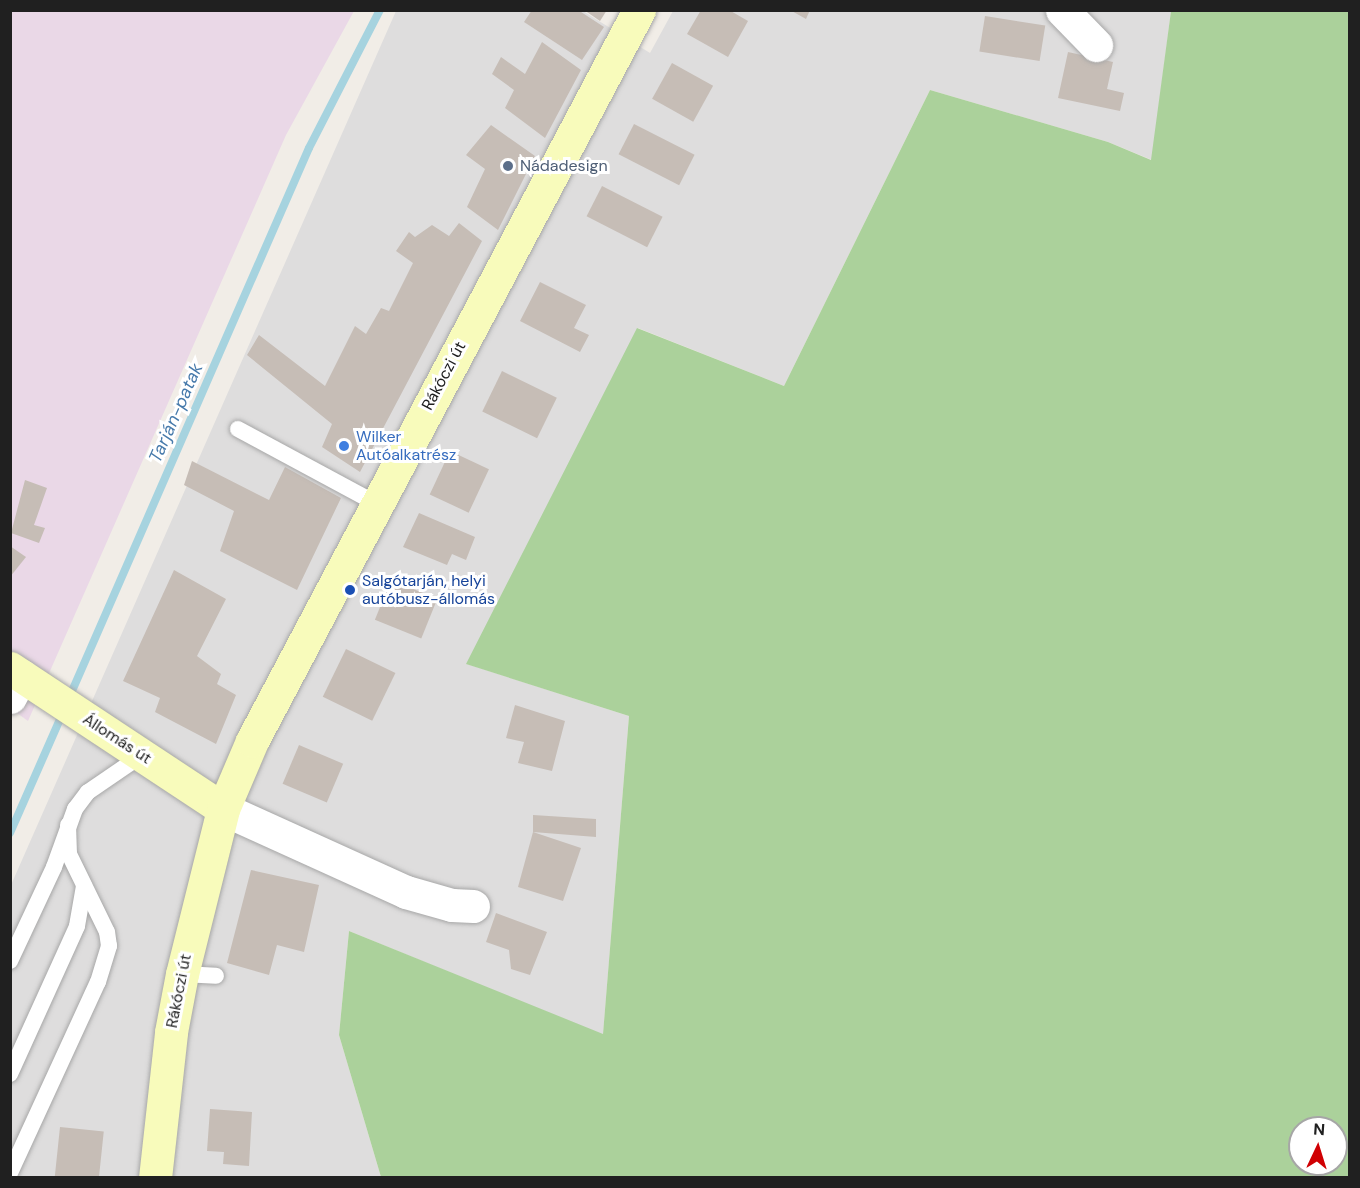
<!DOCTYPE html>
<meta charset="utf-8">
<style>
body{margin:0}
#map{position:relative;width:1360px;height:1188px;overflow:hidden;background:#f1ede7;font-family:"DM Sans",sans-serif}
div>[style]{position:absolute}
.residential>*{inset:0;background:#dedddd}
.industrial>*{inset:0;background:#ead8e7}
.forest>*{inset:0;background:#abd19b}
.stream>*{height:8px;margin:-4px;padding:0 4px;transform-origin:4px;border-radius:4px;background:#a6d3df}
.building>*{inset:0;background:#c6bdb6;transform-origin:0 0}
.roads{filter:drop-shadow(0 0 2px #a7a7a7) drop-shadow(0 0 2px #a7a7a7)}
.lane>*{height:16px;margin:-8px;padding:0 8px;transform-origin:8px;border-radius:8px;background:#fff}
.street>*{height:33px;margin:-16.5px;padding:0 16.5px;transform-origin:16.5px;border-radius:16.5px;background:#fff}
.secondary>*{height:33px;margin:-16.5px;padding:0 16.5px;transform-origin:16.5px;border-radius:16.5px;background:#f8fbbb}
.dots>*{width:16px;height:16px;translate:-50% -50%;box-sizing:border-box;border:3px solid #fff;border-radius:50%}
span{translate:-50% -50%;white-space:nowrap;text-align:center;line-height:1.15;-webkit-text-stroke:6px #fff;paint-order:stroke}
.service-label{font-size:16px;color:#4e5e75}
.left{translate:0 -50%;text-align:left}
.street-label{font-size:16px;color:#202020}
.shop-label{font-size:16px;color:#366cbe}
.transit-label{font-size:16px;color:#164399}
.water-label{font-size:18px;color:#477aab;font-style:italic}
.frame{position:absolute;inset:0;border:12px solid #202020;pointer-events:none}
.north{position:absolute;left:1288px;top:1116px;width:60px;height:60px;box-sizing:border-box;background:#fff;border:2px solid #a6a6a6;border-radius:50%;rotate:4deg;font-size:16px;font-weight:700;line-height:24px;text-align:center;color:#202020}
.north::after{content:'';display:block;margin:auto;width:21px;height:27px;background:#d00003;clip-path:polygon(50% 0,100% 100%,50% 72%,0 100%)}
</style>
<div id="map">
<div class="residential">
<i style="clip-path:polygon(396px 11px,583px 11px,650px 53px,673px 11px,1171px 11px,1152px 160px,1108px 142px,930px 90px,784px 386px,638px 328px,467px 664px,629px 716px,603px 1035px,349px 931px,339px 1035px,381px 1177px,11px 1178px,11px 885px)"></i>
</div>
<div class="industrial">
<i style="clip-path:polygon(10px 11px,354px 11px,286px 135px,28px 721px,10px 708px)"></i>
</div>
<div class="forest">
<i style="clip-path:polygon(evenodd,1171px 11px,1349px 11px,1349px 1177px,381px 1177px,339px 1035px,349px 931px,603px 1034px,629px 716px,466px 664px,637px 328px,784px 386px,930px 90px,1108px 142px,1151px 160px,1171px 11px,1300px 1128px,1336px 1128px,1336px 1164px,1300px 1164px,1300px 1128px)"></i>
</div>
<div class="stream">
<i style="left:69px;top:698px;width:600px;rotate:-66.43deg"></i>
<i style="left:309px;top:148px;width:155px;rotate:-62.8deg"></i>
<i style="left:10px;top:833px;width:134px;rotate:-66.3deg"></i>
</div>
<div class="building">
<i style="clip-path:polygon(532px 10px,578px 10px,604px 27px,582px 60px,524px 22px)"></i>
<i style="clip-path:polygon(584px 10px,607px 10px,600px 21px)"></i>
<i style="clip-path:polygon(701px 10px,729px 10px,748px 21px,728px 57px,687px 34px)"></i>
<i style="clip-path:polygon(790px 10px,810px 10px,806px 19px)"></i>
<i style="left:985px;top:16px;width:61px;height:36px;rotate:9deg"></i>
<i style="clip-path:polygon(542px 42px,581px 70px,545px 138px,505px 108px,514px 90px,492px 74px,501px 57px,525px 74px)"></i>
<i style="clip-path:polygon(1068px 52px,1113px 62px,1107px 89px,1124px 93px,1120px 111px,1058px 98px)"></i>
<i style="left:672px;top:63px;width:47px;height:41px;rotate:29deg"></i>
<i style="left:634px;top:124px;width:68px;height:34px;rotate:27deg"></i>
<i style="clip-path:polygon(491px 125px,535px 156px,498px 230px,467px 207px,485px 169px,466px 155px)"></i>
<i style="left:602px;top:186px;width:68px;height:34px;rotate:27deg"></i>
<i style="clip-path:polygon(459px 223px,482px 241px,360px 472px,322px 447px,332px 424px,247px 355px,259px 335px,325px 386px,355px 326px,366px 334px,381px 308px,389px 311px,413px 263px,396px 251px,409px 232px,415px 237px,432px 225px,449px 236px)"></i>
<i style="clip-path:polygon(540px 282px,586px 305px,574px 328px,589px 335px,580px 352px,520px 321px)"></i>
<i style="left:502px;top:371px;width:61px;height:45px;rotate:26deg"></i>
<i style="left:450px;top:451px;width:43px;height:48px;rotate:25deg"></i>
<i style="clip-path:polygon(192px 461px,269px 500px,285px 467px,341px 498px,297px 590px,220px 551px,234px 511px,184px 485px)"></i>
<i style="clip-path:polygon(25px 480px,47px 488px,34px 525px,45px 528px,39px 543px,11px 533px)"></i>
<i style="clip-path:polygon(419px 513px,475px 537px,466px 560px,452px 554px,447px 565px,403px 547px)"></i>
<i style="clip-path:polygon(10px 546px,26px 557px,10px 577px)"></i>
<i style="clip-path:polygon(174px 570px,226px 599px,197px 656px,221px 674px,217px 684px,236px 695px,216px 744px,155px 712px,160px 698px,123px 681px)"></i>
<i style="left:391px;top:580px;width:50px;height:43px;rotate:22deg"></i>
<i style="left:346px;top:649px;width:55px;height:53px;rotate:26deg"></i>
<i style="clip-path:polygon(515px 705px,565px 721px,552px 771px,518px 763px,524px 742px,506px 738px)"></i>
<i style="left:299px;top:745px;width:48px;height:42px;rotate:23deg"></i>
<i style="clip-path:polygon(533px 815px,596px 819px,596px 837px,533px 832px,581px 848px,563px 901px,518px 887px,533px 832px)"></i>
<i style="clip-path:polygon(251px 870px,319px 885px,304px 952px,277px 945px,269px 975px,227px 963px)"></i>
<i style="clip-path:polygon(496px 913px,547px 932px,530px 975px,511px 969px,509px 950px,486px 942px)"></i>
<i style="clip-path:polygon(210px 1109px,252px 1112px,249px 1166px,223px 1164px,224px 1152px,207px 1151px)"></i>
<i style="left:60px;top:1127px;width:44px;height:51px;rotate:6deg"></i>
</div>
<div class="roads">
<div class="lane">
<i style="left:238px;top:429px;width:158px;rotate:28.3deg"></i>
<i style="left:10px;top:961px;width:104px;rotate:-64.9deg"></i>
<i style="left:54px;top:867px;width:62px;rotate:-70.1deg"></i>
<i style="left:75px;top:809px;width:21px;rotate:-53deg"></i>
<i style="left:88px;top:792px;width:65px;rotate:-34.4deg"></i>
<i style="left:182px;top:974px;width:34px;rotate:3deg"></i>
<i style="left:10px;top:1074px;width:162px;rotate:-65.6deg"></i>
<i style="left:77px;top:926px;width:41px;rotate:-80.1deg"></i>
<i style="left:10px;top:1173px;width:210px;rotate:-65.3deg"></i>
<i style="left:98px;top:982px;width:38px;rotate:-73deg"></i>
<i style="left:109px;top:946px;width:14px;rotate:-98deg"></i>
<i style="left:107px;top:932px;width:87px;rotate:-116deg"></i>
<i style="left:69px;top:854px;width:29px;rotate:-92deg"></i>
</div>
<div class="street">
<i style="left:1062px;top:10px;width:49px;rotate:45.8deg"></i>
<i style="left:10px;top:697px;width:24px;rotate:-62deg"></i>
<i style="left:223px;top:809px;width:201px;rotate:24.4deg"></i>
<i style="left:406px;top:892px;width:48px;rotate:15.8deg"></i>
<i style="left:452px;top:905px;width:21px;rotate:3deg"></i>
</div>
<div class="secondary">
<i style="left:10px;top:668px;width:255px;rotate:33.5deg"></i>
<i style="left:155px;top:1178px;width:147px;rotate:-83.7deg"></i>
<i style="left:171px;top:1032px;width:59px;rotate:-79.3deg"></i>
<i style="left:182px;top:974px;width:170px;rotate:-76deg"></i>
<i style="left:223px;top:809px;width:74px;rotate:-66.9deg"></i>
<i style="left:252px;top:741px;width:827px;rotate:-62.1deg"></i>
</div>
</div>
<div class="dots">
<i style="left:508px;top:166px;background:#5c6f8a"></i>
<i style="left:344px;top:446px;background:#3f7fe0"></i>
<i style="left:350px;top:590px;background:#1a4fb4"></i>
</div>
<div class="service-label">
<span class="left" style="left:520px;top:166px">Nádadesign</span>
</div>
<div class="street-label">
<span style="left:444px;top:376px;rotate:-62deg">Rákóczi út</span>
<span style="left:117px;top:739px;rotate:33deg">Állomás út</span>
<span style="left:179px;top:991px;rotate:-79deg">Rákóczi út</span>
</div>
<div class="shop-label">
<span class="left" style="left:356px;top:446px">Wilker<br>Autóalkatrész</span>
</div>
<div class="transit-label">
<span class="left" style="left:362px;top:590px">Salgótarján, helyi<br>autóbusz-állomás</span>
</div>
<div class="water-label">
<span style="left:176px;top:413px;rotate:-66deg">Tarján-patak</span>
</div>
<div class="frame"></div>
<div class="north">N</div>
</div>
